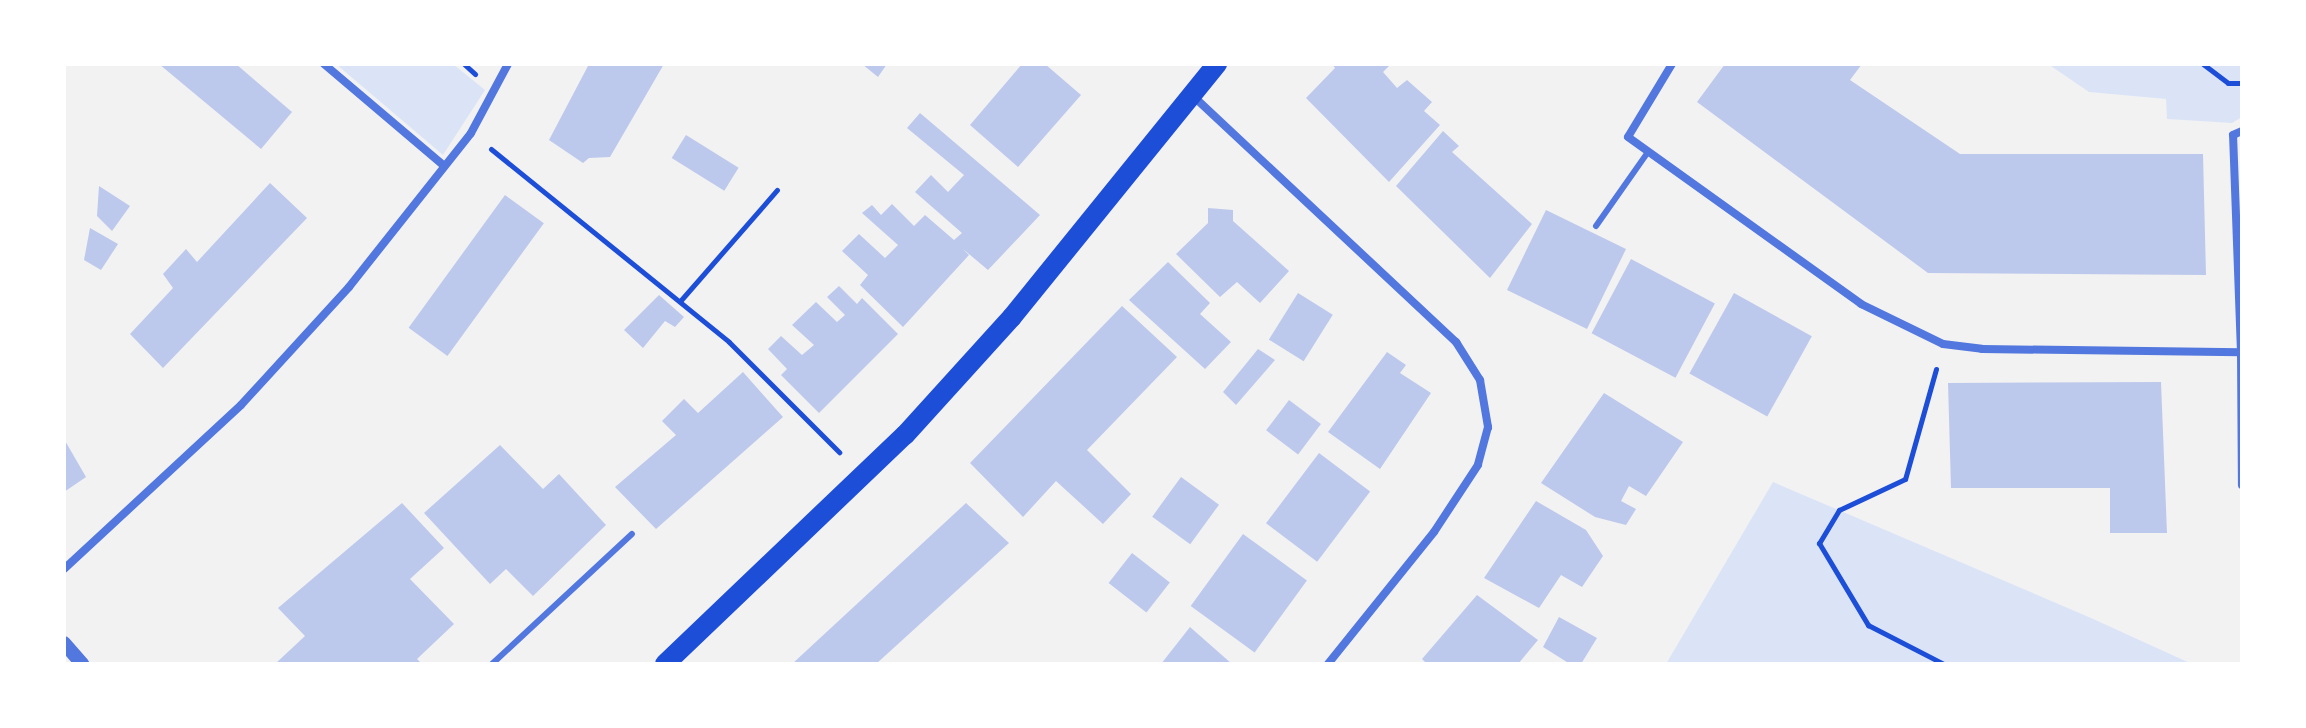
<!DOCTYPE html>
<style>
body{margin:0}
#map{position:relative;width:2306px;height:728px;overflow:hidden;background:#f2f2f2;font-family:Ubuntu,sans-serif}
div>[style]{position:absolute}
.green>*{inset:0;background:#dbe4f7}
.building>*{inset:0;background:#bdc9ec;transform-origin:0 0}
.path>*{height:5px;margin:-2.5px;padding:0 2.5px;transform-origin:2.5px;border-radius:2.5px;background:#1d4ed8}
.service>*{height:6px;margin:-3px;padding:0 3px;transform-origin:3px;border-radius:3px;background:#5277de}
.minor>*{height:8px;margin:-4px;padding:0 4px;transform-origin:4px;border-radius:4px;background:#5277de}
.tertiary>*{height:14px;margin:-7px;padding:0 7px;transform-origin:7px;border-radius:7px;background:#5277de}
.primary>*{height:20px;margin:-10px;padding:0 10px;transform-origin:10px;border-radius:10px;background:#1d4ed8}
span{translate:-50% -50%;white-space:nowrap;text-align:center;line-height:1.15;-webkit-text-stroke:8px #fff;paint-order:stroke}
.frame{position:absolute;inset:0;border:66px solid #fff;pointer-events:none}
</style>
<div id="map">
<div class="green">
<i style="clip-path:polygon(336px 64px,453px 64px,485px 90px,443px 155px)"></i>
<i style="clip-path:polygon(2048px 64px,2241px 64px,2242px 117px,2232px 123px,2167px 119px,2166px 99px,2089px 92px)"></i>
<i style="clip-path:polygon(1773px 482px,2091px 618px,2192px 664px,1666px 664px)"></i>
</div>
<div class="building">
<i style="clip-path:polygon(159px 64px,236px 64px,292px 112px,261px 149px)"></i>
<i style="clip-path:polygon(589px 64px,664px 64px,610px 157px,589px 158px,583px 163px,549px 140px)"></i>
<i style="clip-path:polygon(862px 64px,887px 64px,878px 77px)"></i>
<i style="clip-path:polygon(1022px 64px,1045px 64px,1081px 95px,1018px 167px,970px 125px)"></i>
<i style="clip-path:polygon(1332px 64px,1391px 64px,1383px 72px,1397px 88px,1407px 80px,1432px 102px,1424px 111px,1440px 125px,1389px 182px,1306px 98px,1335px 68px)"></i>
<i style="clip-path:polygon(1725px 64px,1862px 64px,1850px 80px,1960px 154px,2203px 154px,2206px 275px,1928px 273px,1697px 102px)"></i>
<i style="clip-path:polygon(920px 113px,1040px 215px,988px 270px,963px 249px,969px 255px,903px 327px,860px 285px,868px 275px,842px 251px,859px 234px,885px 258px,898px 245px,862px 213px,872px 205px,881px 215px,892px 204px,914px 226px,925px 215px,954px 240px,962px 233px,915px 192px,931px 175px,948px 192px,964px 175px,907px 128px)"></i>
<i style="clip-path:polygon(1443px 131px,1459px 146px,1452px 152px,1532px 224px,1490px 278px,1396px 186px)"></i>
<i style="left:686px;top:135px;width:62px;height:27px;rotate:32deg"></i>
<i style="clip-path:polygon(270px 183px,307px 218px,163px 368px,130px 334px,173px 288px,163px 274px,186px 249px,197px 262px)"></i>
<i style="clip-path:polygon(99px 186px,130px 206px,112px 231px,97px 216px)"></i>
<i style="left:505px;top:195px;width:48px;height:164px;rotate:36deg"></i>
<i style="clip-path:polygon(1208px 208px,1233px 210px,1233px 221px,1289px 271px,1260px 303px,1237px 282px,1220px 297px,1176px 254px,1208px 223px)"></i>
<i style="left:1546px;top:210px;width:89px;height:89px;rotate:26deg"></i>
<i style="clip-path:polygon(90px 228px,118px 244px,101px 270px,84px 260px)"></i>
<i style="left:1631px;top:259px;width:95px;height:84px;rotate:28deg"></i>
<i style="clip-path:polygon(1168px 262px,1210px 303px,1200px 314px,1231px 342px,1205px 369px,1129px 300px)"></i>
<i style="clip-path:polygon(839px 286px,857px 304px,862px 298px,898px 334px,819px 413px,781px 375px,787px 369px,768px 349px,781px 336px,802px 355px,814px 345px,792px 325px,816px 302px,837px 322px,845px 315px,827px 297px)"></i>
<i style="left:1298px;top:293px;width:41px;height:55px;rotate:32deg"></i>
<i style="left:1734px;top:293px;width:89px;height:92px;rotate:29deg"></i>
<i style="clip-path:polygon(659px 295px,684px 317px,675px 327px,665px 321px,643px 348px,624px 330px)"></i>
<i style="clip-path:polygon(1122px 306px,1177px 357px,1087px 450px,1131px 494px,1103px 524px,1056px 481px,1023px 517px,970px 463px)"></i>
<i style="clip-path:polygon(1258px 349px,1275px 360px,1236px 405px,1223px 392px)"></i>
<i style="clip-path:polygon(1387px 352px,1406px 365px,1400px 373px,1431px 393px,1380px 469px,1328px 432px)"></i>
<i style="clip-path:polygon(743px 372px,783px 417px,656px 529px,615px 487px,676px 435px,662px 421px,684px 399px,698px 413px)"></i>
<i style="clip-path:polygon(2161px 382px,2167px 533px,2110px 533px,2110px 488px,1951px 488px,1948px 383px)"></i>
<i style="clip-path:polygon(1604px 393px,1683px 442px,1646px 496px,1629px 486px,1621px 501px,1636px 509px,1626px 525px,1595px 517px,1541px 483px)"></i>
<i style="left:1289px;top:400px;width:40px;height:38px;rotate:37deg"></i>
<i style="clip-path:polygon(64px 439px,86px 477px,64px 492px)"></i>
<i style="clip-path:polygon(500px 445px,543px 489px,559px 474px,606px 525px,533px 596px,506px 569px,490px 584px,424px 513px)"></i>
<i style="left:1319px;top:453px;width:64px;height:88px;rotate:37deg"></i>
<i style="left:1181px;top:477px;width:47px;height:49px;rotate:36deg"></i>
<i style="clip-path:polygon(1536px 501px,1586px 530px,1603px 556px,1582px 587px,1561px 575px,1539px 608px,1484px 578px)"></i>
<i style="clip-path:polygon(402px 503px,444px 548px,410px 579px,454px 624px,417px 659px,422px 664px,275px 664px,305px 636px,278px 608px)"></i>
<i style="clip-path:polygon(966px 503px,1009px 543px,876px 664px,792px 664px)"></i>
<i style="left:1243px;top:534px;width:79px;height:89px;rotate:36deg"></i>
<i style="left:1132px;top:553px;width:48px;height:38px;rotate:38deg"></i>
<i style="clip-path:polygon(1477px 595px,1538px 640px,1518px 664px,1427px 664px,1422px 659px)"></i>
<i style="clip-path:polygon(1559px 617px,1597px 638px,1581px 664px,1570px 664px,1543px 647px)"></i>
<i style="clip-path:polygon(1190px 627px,1232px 664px,1161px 664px)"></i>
</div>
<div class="path">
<i style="left:464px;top:64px;width:15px;rotate:42deg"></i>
<i style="left:2203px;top:64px;width:31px;rotate:37deg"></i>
<i style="left:2228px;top:83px;width:14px"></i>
<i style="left:491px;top:149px;width:306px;rotate:39deg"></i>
<i style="left:729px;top:342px;width:156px;rotate:45deg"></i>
<i style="left:681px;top:300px;width:146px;rotate:-48.9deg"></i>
<i style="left:1936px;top:369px;width:114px;rotate:105.7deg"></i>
<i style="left:1905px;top:479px;width:73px;rotate:154.8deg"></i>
<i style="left:1839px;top:510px;width:39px;rotate:121deg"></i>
<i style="left:1819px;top:543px;width:96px;rotate:59.1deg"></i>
<i style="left:1868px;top:625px;width:85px;rotate:27.2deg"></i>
</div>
<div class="service">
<i style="left:1596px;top:226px;width:90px;rotate:-54.9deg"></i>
<i style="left:492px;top:664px;width:191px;rotate:-42.9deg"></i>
</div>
<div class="minor">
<i style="left:324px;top:64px;width:156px;rotate:40.3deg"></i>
<i style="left:1672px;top:64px;width:85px;rotate:121.1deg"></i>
<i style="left:1628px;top:137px;width:287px;rotate:35.6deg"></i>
<i style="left:1861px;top:304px;width:91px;rotate:26deg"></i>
<i style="left:1943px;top:344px;width:39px;rotate:7deg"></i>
<i style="left:1982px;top:349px;width:259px;rotate:0.7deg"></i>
<i style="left:2241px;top:352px;width:217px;rotate:-92.1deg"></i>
<i style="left:2233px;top:135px;width:10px;rotate:-24deg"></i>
<i style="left:1192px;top:95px;width:362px;rotate:43.1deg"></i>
<i style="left:1456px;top:342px;width:45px;rotate:57.7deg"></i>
<i style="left:1480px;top:380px;width:48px;rotate:80.3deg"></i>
<i style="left:1488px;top:427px;width:39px;rotate:105deg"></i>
<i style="left:1478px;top:465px;width:80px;rotate:123.3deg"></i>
<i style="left:1434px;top:532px;width:169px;rotate:128.8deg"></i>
<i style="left:2241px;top:352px;width:133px;rotate:89.6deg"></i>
<i style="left:64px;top:569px;width:241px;rotate:-42.8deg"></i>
<i style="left:241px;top:405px;width:160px;rotate:-47.5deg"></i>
<i style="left:349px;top:287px;width:196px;rotate:-51.6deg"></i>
<i style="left:471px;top:133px;width:78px;rotate:-61.8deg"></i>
</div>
<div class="tertiary">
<i style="left:64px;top:643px;width:28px;rotate:49deg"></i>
</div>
<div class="primary">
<i style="left:665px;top:664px;width:332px;rotate:-43.7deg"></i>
<i style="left:905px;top:435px;width:159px;rotate:-47.8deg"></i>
<i style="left:1012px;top:317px;width:326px;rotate:-51deg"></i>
</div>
<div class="frame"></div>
</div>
